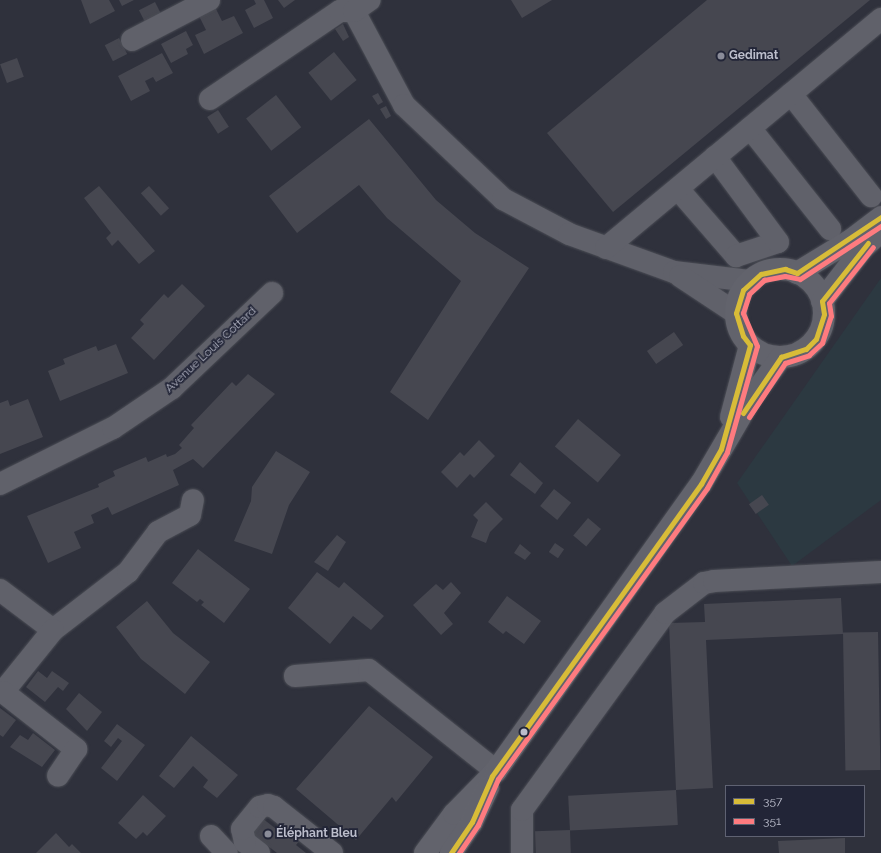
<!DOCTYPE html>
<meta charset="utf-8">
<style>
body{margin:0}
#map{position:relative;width:881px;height:853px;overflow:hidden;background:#2f313c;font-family:Raleway,sans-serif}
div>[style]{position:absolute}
.green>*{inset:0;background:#2c3941}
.building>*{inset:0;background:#464750;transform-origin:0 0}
.roads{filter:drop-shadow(0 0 1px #4b4d55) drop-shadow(0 0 1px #4b4d55)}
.minor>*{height:22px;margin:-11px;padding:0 11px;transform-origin:11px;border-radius:11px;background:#60616a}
.major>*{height:22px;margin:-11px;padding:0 11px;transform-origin:11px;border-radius:11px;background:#62636c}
.major>.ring{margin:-11px;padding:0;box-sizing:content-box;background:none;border:22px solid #62636c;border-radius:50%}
.bus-1>*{height:5px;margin:-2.5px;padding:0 2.5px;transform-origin:2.5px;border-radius:2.5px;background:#d8bc38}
.bus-2>*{height:5px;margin:-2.5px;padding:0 2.5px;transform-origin:2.5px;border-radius:2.5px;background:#fe7b7f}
.dots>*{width:11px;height:11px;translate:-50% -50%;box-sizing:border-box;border:2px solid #222537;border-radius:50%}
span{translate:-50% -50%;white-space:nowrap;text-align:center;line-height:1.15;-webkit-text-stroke:3.5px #222537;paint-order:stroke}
.poi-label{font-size:12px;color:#bbbdcb;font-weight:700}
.left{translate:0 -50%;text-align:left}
.street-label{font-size:12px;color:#bbbdcb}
.legend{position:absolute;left:725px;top:785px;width:140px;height:52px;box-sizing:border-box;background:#222537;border:1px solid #5f6272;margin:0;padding:5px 7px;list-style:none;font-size:12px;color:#bbbdcb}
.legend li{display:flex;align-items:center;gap:8px;height:20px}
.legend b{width:20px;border:1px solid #5f6272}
</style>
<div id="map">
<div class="green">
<i style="clip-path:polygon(881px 278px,881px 500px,792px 566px,737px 483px)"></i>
</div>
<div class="building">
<i style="clip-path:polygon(81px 0,109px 0,115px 11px,90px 24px)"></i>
<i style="clip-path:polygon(119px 0,134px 0,122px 6px)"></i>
<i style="clip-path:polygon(254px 0,264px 0,273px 18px,254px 28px,245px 10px,256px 4px)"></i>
<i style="clip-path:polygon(278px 0,295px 0,284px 8px)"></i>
<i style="clip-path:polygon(511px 0,552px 0,522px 18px)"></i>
<i style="clip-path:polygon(707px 0,870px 0,613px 212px,547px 133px)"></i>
<i style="left:155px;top:2px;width:16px;height:18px;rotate:63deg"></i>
<i style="clip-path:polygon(215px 7px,222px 21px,234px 16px,243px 33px,204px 54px,195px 35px,206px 30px,199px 16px)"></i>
<i style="clip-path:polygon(343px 24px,349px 37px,343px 41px,335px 29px)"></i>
<i style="clip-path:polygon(186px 31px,193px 45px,186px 49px,188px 54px,171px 63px,161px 44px)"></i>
<i style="left:119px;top:38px;width:18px;height:16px;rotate:63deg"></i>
<i style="left:334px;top:52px;width:36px;height:33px;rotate:51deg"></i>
<i style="clip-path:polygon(162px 53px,173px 73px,156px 82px,153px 77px,145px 81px,150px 91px,131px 101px,118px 76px)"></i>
<i style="left:17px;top:58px;width:20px;height:18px;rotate:70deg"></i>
<i style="clip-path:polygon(378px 93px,383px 102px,378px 105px,372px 96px)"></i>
<i style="left:276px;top:95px;width:41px;height:38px;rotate:52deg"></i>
<i style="clip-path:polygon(386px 106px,391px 116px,386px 119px,380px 109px)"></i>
<i style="left:218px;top:110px;width:20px;height:13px;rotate:57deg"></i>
<i style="clip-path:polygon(369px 119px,436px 200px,475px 233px,529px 268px,428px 420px,390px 392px,461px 281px,387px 218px,359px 185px,297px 233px,269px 196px)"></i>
<i style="clip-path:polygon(99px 186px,155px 251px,139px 264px,118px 240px,112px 246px,106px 238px,111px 233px,84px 198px)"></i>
<i style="left:149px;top:186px;width:30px;height:11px;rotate:48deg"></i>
<i style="clip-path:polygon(182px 284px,205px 306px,154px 360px,131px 338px,144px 324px,140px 320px,164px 294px,168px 298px)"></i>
<i style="left:674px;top:332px;width:16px;height:33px;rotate:55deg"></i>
<i style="clip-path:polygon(116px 344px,128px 373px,60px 401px,48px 371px,65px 364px,63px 359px,96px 346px,98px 351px)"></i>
<i style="clip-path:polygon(248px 374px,275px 394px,203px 468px,193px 459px,173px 470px,179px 485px,112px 515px,108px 507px,91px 515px,94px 523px,74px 532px,81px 548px,48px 563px,27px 516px,99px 487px,98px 484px,115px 476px,113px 471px,146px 457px,148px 462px,166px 454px,167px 457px,175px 454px,182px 448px,179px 445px,194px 428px,191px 425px,232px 382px,236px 386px)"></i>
<i style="clip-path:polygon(28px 399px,43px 437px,0 454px,0 403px,8px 400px,10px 406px)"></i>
<i style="left:578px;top:419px;width:56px;height:36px;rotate:40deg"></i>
<i style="clip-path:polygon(479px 440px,495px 456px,474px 478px,470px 474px,457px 488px,441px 472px,460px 452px,464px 456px)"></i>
<i style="clip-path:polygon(276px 451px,310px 472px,289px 505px,272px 554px,234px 541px,251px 501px,252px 487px)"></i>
<i style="clip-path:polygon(520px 462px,543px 483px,535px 494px,510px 475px)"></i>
<i style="left:554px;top:489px;width:22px;height:22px;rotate:39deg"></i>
<i style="left:762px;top:495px;width:12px;height:16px;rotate:55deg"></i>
<i style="clip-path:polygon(486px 502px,503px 519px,490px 532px,486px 543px,471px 537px,478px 520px,473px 515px)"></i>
<i style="left:588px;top:518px;width:17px;height:23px;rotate:40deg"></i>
<i style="clip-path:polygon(337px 535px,346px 542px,328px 571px,314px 562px)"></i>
<i style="left:555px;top:543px;width:11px;height:11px;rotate:34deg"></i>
<i style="clip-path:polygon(520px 544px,531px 553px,525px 560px,514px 553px)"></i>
<i style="clip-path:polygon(198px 549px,250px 589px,224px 623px,201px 605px,204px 602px,200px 599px,197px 602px,172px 583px)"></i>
<i style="clip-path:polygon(317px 572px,339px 588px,344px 582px,384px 616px,371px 630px,353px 616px,330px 644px,288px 608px)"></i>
<i style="clip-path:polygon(451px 582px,461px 593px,444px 613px,453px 624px,441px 635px,413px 605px,436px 584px,443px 590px)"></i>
<i style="clip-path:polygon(507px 596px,541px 621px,524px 644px,506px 631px,503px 634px,488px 622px)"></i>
<i style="clip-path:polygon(841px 598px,843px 634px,706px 640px,713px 788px,676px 790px,669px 623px,705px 622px,704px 604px)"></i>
<i style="clip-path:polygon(147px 601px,173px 633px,210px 662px,185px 694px,141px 659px,116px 627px)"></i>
<i style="left:878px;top:632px;width:138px;height:35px;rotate:89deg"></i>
<i style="clip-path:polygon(38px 671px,47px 678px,52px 671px,69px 683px,63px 691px,58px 687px,45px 702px,26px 687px)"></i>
<i style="clip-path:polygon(79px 693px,102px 712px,87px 731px,66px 709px)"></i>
<i style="clip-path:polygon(369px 706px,433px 757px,396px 802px,392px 797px,356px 840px,296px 789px)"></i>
<i style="clip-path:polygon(0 708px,16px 720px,3px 737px,0 735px)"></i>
<i style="clip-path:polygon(117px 724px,145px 745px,117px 781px,101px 768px,122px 741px,118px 738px,111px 747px,104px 741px)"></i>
<i style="clip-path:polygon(33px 733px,55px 750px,42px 767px,10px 747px,20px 735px,28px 740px)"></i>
<i style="clip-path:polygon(191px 736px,238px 775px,217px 798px,203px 787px,208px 780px,193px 766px,174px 788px,159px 776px)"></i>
<i style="left:676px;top:790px;width:35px;height:108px;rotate:87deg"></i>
<i style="clip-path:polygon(143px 795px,166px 816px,147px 836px,143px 832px,136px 839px,118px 823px)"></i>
<i style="clip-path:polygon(262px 818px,285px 836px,290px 829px,302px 838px,296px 845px,306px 853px,277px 853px,251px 833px)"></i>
<i style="left:570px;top:830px;width:23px;height:35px;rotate:88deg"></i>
<i style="clip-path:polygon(56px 833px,69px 847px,72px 844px,81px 853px,36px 853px)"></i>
<i style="clip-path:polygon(845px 838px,845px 853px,779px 853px,778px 841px)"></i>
</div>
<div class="roads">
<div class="minor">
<i style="left:348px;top:0;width:119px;rotate:61.9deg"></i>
<i style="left:404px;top:105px;width:137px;rotate:43.5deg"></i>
<i style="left:503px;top:199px;width:75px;rotate:27.9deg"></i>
<i style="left:569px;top:234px;width:112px;rotate:19.9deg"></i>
<i style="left:674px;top:272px;width:78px;rotate:6.7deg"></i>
<i style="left:132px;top:40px;width:87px;rotate:-27.5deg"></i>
<i style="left:791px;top:94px;width:130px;rotate:51.9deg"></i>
<i style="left:210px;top:99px;width:157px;rotate:-34.1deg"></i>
<i style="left:340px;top:11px;width:14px"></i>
<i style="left:354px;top:11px;width:19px;rotate:-35deg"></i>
<i style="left:750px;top:128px;width:129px;rotate:51.6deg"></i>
<i style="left:678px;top:189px;width:89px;rotate:49.1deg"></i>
<i style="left:736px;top:256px;width:44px;rotate:-18.4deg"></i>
<i style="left:778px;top:242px;width:106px;rotate:-126.5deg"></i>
<i style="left:606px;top:248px;width:358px;rotate:-39.8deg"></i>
<i style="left:680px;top:276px;width:67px;rotate:33.5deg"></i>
<i style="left:0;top:484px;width:126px;rotate:-26.4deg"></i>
<i style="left:113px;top:428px;width:71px;rotate:-34.1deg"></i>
<i style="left:172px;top:388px;width:138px;rotate:-43.5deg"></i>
<i style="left:0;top:590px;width:66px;rotate:37deg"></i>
<i style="left:53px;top:630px;width:95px;rotate:-37.7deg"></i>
<i style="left:128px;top:572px;width:50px;rotate:-53.1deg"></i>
<i style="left:158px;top:532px;width:36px;rotate:-28deg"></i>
<i style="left:190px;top:515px;width:15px;rotate:-79deg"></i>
<i style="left:53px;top:630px;width:80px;rotate:128.9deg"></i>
<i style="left:3px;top:692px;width:93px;rotate:38deg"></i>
<i style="left:76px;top:749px;width:32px;rotate:124deg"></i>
<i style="left:295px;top:676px;width:74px;rotate:-4.6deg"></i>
<i style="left:369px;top:670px;width:162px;rotate:38.5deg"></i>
<i style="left:211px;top:836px;width:23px;rotate:47deg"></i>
<i style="left:259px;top:853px;width:18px;rotate:-142deg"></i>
<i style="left:245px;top:842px;width:13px;rotate:-103deg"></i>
<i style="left:242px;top:829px;width:28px;rotate:-51deg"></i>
<i style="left:260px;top:807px;width:8px;rotate:-14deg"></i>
<i style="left:268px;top:805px;width:6px;rotate:18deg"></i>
<i style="left:274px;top:807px;width:74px;rotate:38.4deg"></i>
<i style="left:522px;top:853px;width:43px;rotate:-90deg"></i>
<i style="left:522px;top:810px;width:243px;rotate:-54deg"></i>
<i style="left:665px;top:613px;width:49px;rotate:-37.6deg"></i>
<i style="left:704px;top:583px;width:10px;rotate:-11deg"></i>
<i style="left:714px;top:581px;width:167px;rotate:-3.1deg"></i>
</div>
<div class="major">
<i class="ring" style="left:736px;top:269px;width:66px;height:66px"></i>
<i style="left:797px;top:273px;width:63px;rotate:-31.4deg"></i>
<i style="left:851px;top:240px;width:38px;rotate:-37deg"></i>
<i style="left:822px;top:301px;width:67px;rotate:-52.3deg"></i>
<i style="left:863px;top:248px;width:22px;rotate:-43deg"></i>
<i style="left:731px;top:417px;width:74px;rotate:-75.2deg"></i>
<i style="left:425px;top:853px;width:49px;rotate:-53.4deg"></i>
<i style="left:454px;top:814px;width:60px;rotate:-45.7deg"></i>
<i style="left:496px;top:771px;width:353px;rotate:-54.5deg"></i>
<i style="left:701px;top:484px;width:97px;rotate:-59.7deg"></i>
<i style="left:750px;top:400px;width:53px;rotate:-54.2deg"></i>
<i style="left:451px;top:853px;width:37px;rotate:-56deg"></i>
<i style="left:472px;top:822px;width:38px;rotate:-65deg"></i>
</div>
</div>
<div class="bus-1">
<i style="left:743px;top:413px;width:68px;rotate:-55.8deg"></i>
<i style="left:781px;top:357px;width:26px;rotate:-18deg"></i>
<i style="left:806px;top:349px;width:14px;rotate:-45deg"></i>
<i style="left:816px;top:339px;width:26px;rotate:-72deg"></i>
<i style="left:824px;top:314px;width:13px;rotate:-99deg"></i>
<i style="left:822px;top:301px;width:74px;rotate:-51.6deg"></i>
<i style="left:451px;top:853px;width:37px;rotate:-56deg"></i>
<i style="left:472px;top:822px;width:50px;rotate:-66.5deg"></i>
<i style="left:492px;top:776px;width:359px;rotate:-54.4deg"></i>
<i style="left:701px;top:484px;width:40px;rotate:-60.3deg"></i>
<i style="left:721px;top:449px;width:108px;rotate:-74.4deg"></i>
<i style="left:750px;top:345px;width:11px;rotate:-128deg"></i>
<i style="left:743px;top:336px;width:24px;rotate:-107deg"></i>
<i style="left:736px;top:313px;width:24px;rotate:-73deg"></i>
<i style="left:743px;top:290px;width:24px;rotate:-42deg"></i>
<i style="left:761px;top:274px;width:25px;rotate:-12deg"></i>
<i style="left:785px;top:269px;width:13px;rotate:18deg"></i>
<i style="left:797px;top:273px;width:101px;rotate:-33.7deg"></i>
</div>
<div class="bus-2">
<i style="left:749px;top:417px;width:65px;rotate:-56.3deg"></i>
<i style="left:785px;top:363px;width:25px;rotate:-18deg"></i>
<i style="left:809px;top:355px;width:18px;rotate:-43deg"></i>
<i style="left:822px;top:343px;width:28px;rotate:-72deg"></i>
<i style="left:831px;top:316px;width:13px;rotate:-99deg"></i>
<i style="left:829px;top:303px;width:71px;rotate:-51.8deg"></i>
<i style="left:459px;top:853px;width:34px;rotate:-56deg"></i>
<i style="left:478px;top:825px;width:50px;rotate:-66.5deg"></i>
<i style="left:498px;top:779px;width:358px;rotate:-54.3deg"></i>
<i style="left:707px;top:488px;width:41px;rotate:-60.9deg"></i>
<i style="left:727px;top:452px;width:110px;rotate:-74.2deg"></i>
<i style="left:757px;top:346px;width:36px;rotate:-113deg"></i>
<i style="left:743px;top:313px;width:20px;rotate:-72deg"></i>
<i style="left:749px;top:294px;width:21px;rotate:-43deg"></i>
<i style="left:764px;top:280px;width:21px;rotate:-11deg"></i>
<i style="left:785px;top:276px;width:15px;rotate:11deg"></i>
<i style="left:800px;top:279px;width:97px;rotate:-33.2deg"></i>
</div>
<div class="dots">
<i style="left:721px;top:56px;background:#8a8c99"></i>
<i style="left:524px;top:732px;background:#bbbdcb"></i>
<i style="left:268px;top:834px;background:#8a8c99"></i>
</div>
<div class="poi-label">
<span class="left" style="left:729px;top:56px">Gedimat</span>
<span class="left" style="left:276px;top:834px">Éléphant Bleu</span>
</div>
<div class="street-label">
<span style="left:211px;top:350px;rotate:-43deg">Avenue Louis Cottard</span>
</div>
<ul class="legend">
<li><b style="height:5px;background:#d8bc38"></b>357</li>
<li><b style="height:5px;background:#fe7b7f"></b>351</li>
</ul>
</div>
